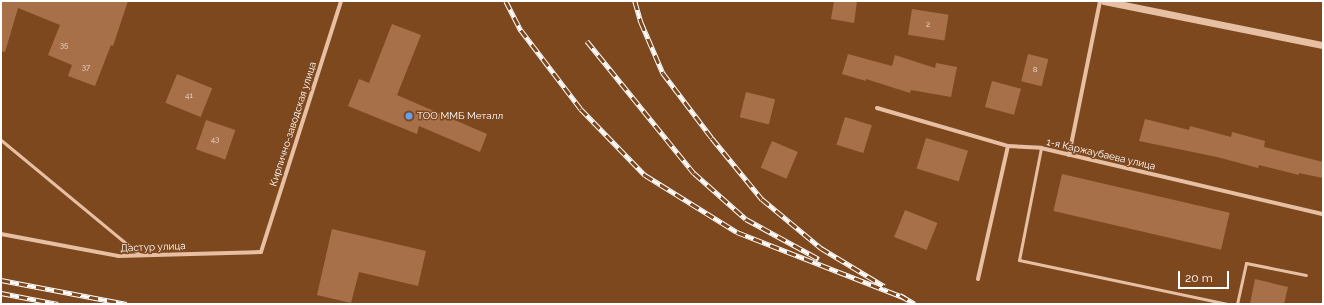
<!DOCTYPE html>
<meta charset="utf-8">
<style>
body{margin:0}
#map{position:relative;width:1324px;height:305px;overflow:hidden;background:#7e481f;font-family:Raleway,sans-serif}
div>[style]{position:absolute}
.building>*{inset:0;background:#a87048;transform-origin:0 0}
.service>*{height:3px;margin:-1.5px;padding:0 1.5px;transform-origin:1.5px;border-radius:1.5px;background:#e7bfa3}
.minor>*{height:4px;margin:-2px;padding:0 2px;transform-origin:2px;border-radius:2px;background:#e7bfa3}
.tertiary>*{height:7px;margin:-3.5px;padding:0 3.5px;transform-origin:3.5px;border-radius:3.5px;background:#e7bfa3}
.rail>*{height:4.5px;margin-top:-2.25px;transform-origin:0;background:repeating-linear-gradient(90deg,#7e481f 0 9px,#fff 0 18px);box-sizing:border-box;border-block:1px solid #fff}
.dots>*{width:11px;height:11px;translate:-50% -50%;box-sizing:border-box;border:2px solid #7e481f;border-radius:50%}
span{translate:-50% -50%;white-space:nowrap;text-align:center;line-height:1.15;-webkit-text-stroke:3px #7e481f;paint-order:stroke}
.number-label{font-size:8px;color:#e9dbd1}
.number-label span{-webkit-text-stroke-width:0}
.poi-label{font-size:10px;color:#fff}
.left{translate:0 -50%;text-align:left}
.street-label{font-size:10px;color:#fff}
.frame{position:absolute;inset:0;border:2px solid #fff;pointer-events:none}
.scale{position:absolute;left:1178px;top:271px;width:51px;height:18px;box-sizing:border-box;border:2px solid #fff;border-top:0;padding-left:5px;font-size:12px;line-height:14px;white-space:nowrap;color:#fff;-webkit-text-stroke:3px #7e481f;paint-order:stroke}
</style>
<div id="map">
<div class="building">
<i style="clip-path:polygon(1px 1px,128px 1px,113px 46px,111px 45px,95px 86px,68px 76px,72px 65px,48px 55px,60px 25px,18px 8px,5px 52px,1px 51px)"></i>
<i style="clip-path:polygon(834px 1px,857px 1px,854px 23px,831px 19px)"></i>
<i style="left:912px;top:9px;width:37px;height:26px;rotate:9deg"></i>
<i style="clip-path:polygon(392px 24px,421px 35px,397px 95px,487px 134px,480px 152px,419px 126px,417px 134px,348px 106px,359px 79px,369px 83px)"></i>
<i style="clip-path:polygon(848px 54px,892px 66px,895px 55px,935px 68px,936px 63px,957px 67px,951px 97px,911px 90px,910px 93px,866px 79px,866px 81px,842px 74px)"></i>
<i style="left:1028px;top:54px;width:21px;height:28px;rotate:14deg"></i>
<i style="left:177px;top:74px;width:38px;height:31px;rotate:22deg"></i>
<i style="left:992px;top:81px;width:30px;height:27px;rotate:15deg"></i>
<i style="left:746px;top:92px;width:30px;height:26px;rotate:14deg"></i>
<i style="left:845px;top:117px;width:28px;height:29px;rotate:17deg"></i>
<i style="clip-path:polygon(1145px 119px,1189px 130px,1190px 126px,1231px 137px,1232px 132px,1265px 141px,1264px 147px,1323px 162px,1323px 178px,1299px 173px,1299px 175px,1259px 165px,1258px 168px,1217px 157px,1139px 141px)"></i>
<i style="left:206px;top:120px;width:31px;height:31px;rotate:19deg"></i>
<i style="left:926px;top:138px;width:44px;height:32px;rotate:17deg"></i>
<i style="left:772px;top:141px;width:28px;height:29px;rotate:23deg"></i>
<i style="left:1062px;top:174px;width:172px;height:38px;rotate:13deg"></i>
<i style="left:905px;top:210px;width:35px;height:29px;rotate:22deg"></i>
<i style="clip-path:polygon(332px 229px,426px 251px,418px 286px,359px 272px,351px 303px,317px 295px)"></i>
<i style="clip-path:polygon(1255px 279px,1288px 287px,1284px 304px,1250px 304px)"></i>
</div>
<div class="service">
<i style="left:1px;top:140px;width:180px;rotate:39.6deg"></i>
<i style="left:1041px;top:148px;width:114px;rotate:101.1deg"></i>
<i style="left:1019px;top:260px;width:213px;rotate:11.9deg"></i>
<i style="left:1237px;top:304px;width:42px;rotate:-77.6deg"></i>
<i style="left:1246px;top:263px;width:61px;rotate:11.3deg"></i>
</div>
<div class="minor">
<i style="left:877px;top:108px;width:136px;rotate:16.2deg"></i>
<i style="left:1008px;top:146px;width:33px;rotate:3deg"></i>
<i style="left:1041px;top:148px;width:290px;rotate:13.2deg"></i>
<i style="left:1069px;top:155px;width:157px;rotate:-78.6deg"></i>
<i style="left:1px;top:234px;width:119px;rotate:10.6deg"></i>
<i style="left:118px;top:256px;width:143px;rotate:-1.6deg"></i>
<i style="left:261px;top:252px;width:263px;rotate:-72.3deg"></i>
<i style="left:978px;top:279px;width:136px;rotate:-77.3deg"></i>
</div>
<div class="tertiary">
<i style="left:1104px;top:1px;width:223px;rotate:11.4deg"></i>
</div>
<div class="rail">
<i style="left:506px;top:1px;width:33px;rotate:63deg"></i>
<i style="left:521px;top:30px;width:99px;rotate:52.8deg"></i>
<i style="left:581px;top:109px;width:92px;rotate:45.9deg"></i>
<i style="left:645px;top:175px;width:108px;rotate:31.8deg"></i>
<i style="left:737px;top:232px;width:180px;rotate:21.4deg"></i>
<i style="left:635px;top:1px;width:22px;rotate:74deg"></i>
<i style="left:641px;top:22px;width:56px;rotate:66.7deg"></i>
<i style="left:663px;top:73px;width:81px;rotate:53deg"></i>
<i style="left:712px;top:138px;width:79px;rotate:50.7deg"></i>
<i style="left:762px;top:199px;width:77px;rotate:39.7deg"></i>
<i style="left:821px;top:248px;width:74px;rotate:31.1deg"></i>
<i style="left:587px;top:41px;width:170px;rotate:51deg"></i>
<i style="left:694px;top:173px;width:69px;rotate:41.5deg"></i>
<i style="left:746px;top:219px;width:83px;rotate:28.7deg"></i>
<i style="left:1px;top:280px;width:128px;rotate:10.8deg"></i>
<i style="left:1px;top:293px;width:58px;rotate:10.9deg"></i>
<i style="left:900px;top:295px;width:17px;rotate:31deg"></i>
</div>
<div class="dots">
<i style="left:409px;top:116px;background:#63a1f5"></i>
</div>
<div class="number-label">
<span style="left:928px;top:25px">2</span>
<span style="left:64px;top:46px">35</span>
<span style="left:86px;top:68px">37</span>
<span style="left:1035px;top:70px">8</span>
<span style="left:189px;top:96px">41</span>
<span style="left:215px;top:140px">43</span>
</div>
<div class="poi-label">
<span class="left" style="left:417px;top:116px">ТОО ММБ Металл</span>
</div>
<div class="street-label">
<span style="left:293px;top:124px;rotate:-72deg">Кирпично-заводская улица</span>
<span style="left:1101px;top:154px;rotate:13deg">1-я Каржаубаева улица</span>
<span style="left:153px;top:247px;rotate:-2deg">Дастур улица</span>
</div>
<div class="frame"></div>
<div class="scale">20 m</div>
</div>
